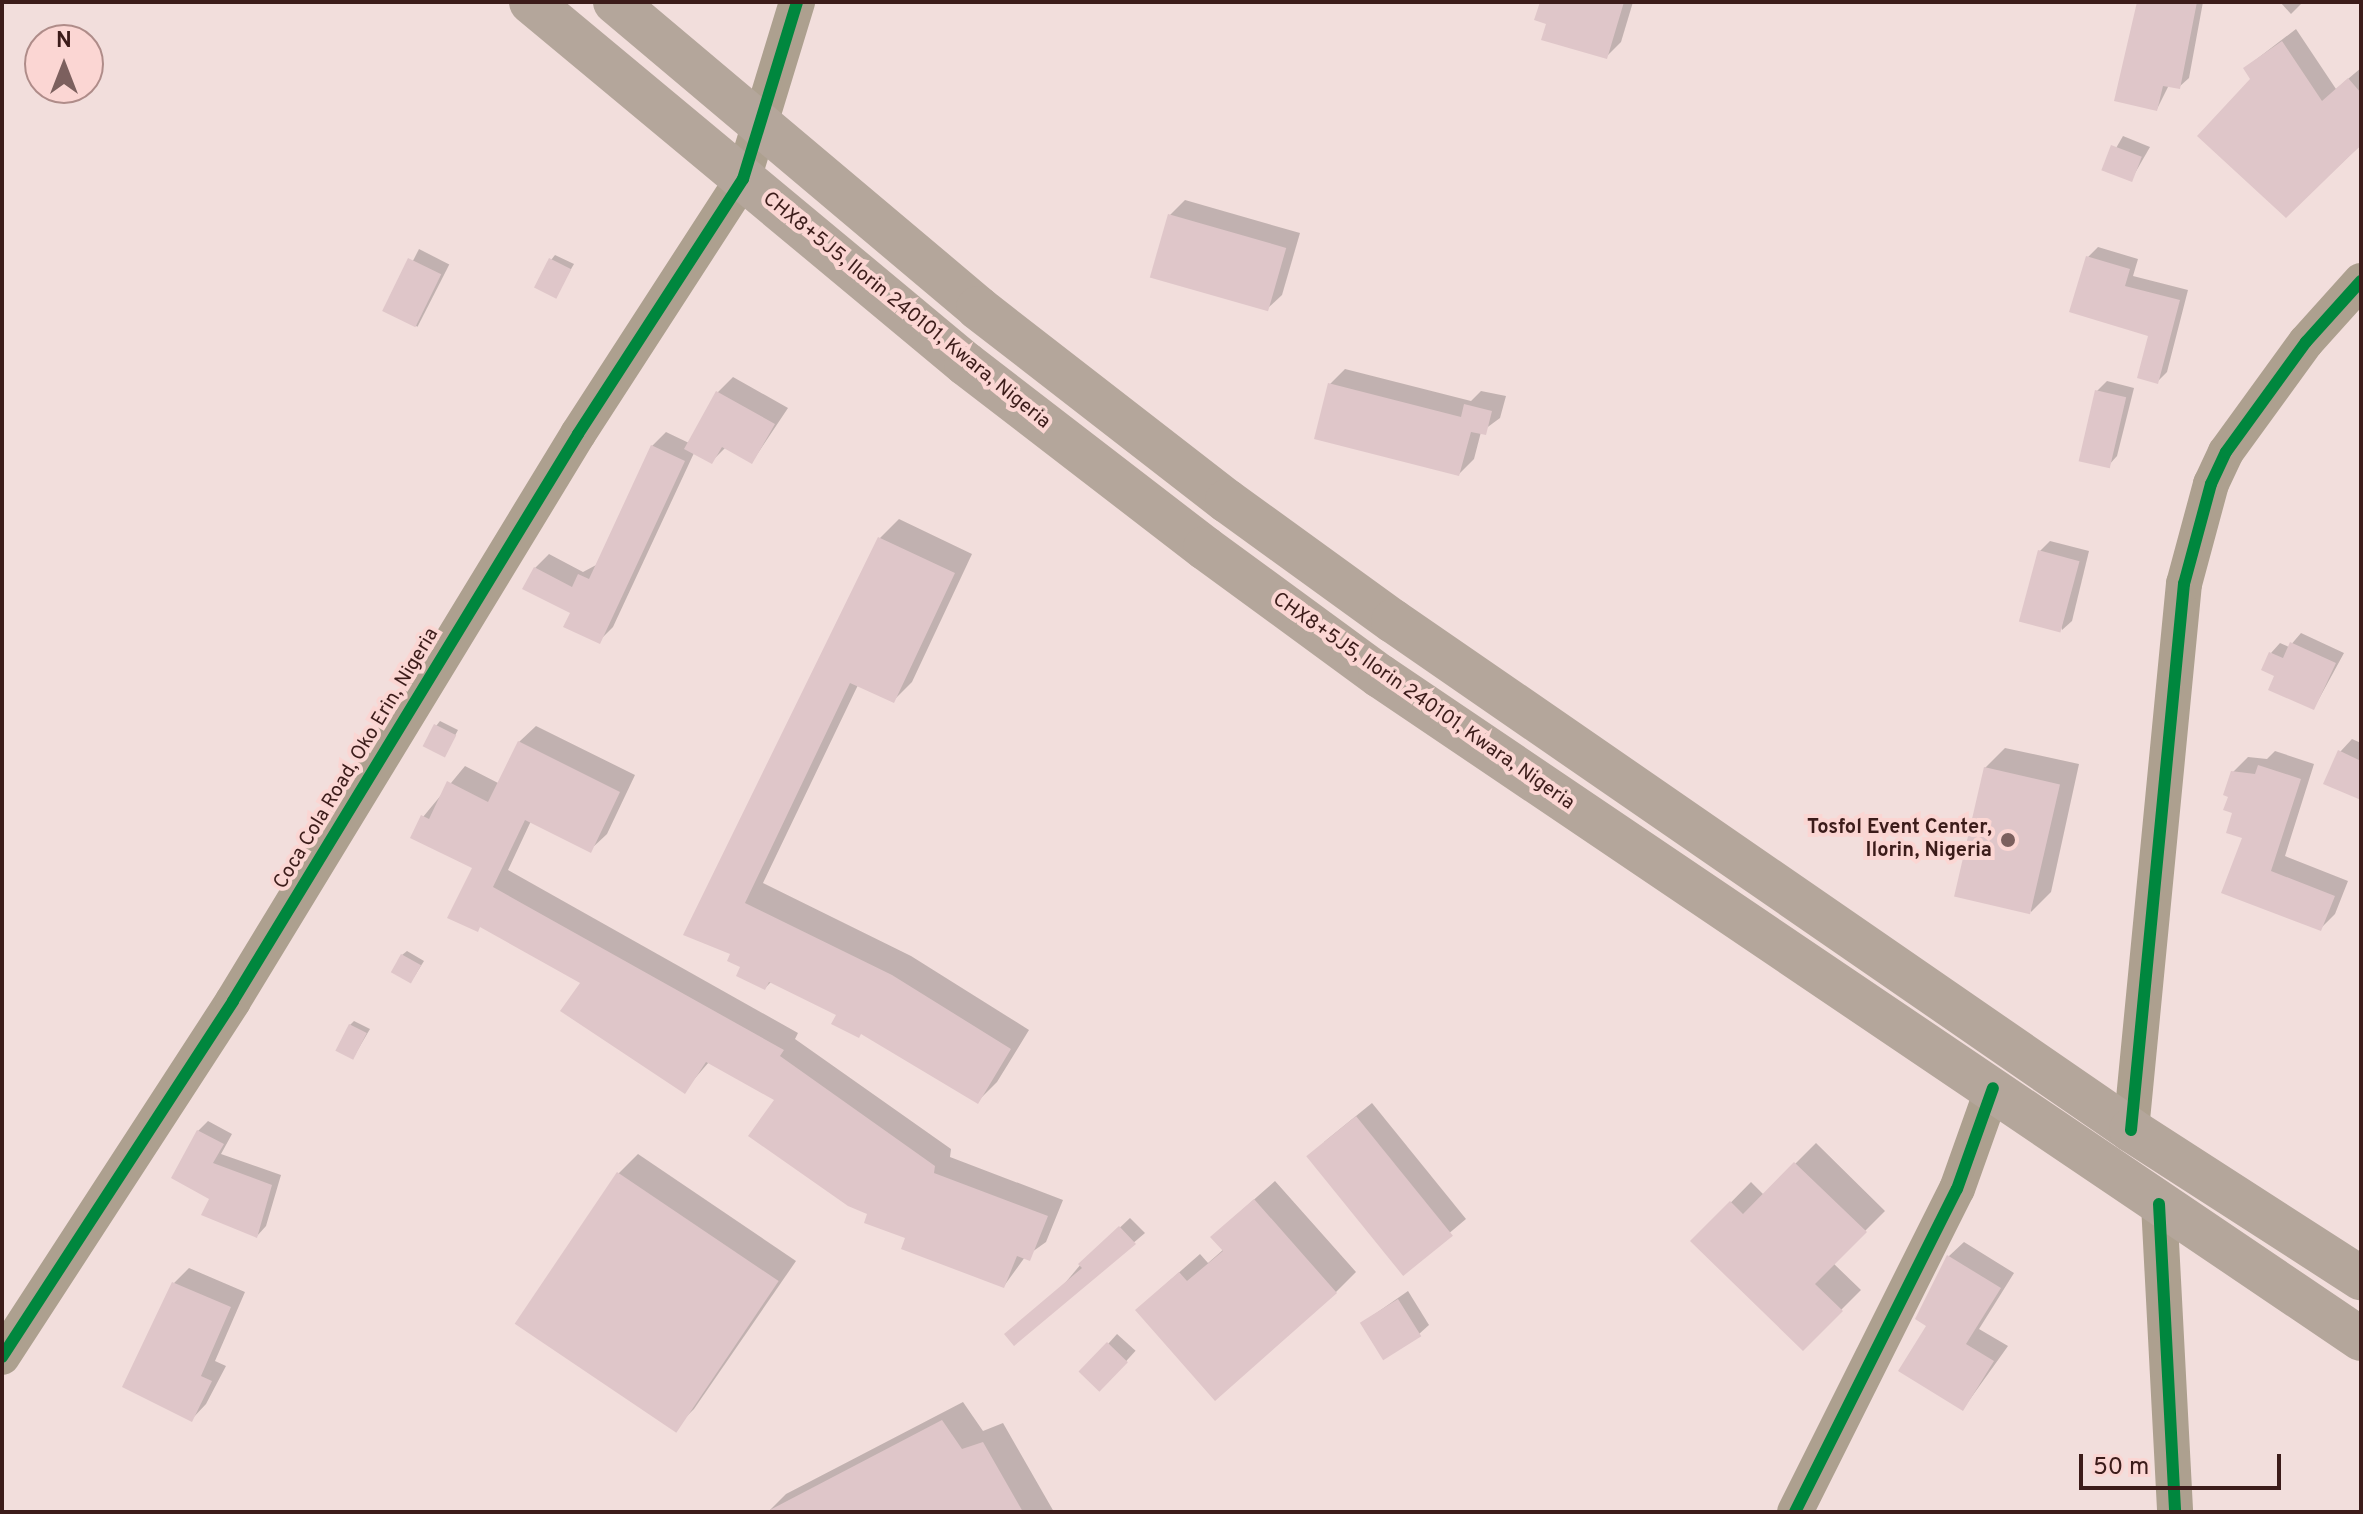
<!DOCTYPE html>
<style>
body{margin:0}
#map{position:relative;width:2363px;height:1514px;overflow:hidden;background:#f2dedc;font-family:Overpass,sans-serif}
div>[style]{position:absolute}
.shadow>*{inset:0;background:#0003;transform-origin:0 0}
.building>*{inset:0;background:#dfc6c9;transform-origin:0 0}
.minor>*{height:36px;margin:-18px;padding:0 18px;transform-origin:18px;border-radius:18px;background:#ada08f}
.major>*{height:44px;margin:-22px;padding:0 22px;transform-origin:22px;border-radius:22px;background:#b4a69b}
.cycleway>*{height:12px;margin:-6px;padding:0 6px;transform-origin:6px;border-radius:6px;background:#00873e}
.dots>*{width:22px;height:22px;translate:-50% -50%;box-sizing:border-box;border:4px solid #fbd6d3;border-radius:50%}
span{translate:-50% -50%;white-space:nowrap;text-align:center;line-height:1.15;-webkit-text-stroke:8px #fbd6d3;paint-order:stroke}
.street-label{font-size:20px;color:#3c1c1a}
.poi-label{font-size:20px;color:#3c1c1a;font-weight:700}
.right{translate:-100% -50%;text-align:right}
.frame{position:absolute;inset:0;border:4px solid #3c1c1a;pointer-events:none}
.north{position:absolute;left:24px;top:24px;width:80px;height:80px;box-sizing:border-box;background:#fbd6d3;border:2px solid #af8c89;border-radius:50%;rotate:0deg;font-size:22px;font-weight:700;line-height:32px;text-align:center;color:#3c1c1a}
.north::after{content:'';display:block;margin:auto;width:28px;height:36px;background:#7c605e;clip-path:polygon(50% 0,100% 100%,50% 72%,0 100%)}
.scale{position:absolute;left:2079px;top:1454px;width:202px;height:36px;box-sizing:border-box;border:4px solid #3c1c1a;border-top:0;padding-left:10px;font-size:24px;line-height:28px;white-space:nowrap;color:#3c1c1a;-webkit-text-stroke:6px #fbd6d3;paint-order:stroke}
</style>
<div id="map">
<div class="shadow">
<i style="clip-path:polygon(1555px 2px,1633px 2px,1621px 42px,1606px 57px)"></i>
<i style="clip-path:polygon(2139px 2px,2203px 2px,2189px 78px,2179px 87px,2169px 85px,2157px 109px)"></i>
<i style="clip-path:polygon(2280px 2px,2303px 2px,2291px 14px)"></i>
<i style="clip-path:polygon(2296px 29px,2336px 89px,2361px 68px,2361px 145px,2286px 215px,2253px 79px,2245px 68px)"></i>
<i style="clip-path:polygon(2123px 136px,2150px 147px,2131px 180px,2104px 169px)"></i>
<i style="clip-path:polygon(1185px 200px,1300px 233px,1282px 295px,1267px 309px,1170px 215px)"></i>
<i style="clip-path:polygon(2098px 247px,2138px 259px,2133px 276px,2188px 290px,2167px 372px,2157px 382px,2150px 334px,2088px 257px)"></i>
<i style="left:419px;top:249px;width:34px;height:70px;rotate:27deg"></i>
<i style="clip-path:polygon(555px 255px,574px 264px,556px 295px,551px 260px)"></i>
<i style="clip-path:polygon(1345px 369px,1471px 401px,1481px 391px,1506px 396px,1500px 418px,1481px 432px,1474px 459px,1459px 474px,1330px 384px)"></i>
<i style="clip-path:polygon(733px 377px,788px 408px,752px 462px,726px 447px,711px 462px,694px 453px,613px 627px,599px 641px,535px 568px,549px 554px,583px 572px,598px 564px,652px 446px,666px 432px,689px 443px,718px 392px)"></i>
<i style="clip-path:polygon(2107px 381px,2134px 388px,2117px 456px,2108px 466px,2097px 391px)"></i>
<i style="clip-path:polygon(899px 519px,972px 554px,912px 682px,893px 701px,858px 685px,763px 883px,911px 956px,1029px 1030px,997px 1082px,978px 1101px,839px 1014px,772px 981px,765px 988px,733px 953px,685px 934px,880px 538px)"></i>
<i style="clip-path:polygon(2050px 541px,2089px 551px,2072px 621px,2062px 630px,2040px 551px)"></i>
<i style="clip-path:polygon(2301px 633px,2344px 653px,2314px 708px,2271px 653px,2280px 643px,2289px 647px)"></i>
<i style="clip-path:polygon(440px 721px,458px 730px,444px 756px,436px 726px)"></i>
<i style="clip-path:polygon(536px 726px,635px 775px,607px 834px,590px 850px,531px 821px,508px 870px,798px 1033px,795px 1039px,951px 1149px,950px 1157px,1063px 1200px,1046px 1242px,1025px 1257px,1004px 1286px,870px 1213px,777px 1099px,709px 1062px,684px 1091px,583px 982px,481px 926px,475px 867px,423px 817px,465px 766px,500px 784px,519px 742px)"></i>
<i style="clip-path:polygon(2352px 739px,2361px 743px,2361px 798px,2340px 752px)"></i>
<i style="clip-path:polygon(2005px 748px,2079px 764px,2051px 892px,2031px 912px,1985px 768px)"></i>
<i style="clip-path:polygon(2275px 751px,2314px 764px,2285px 856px,2348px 881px,2335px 914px,2320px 929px,2223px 892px,2245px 837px,2235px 812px,2233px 772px,2248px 757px,2267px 759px)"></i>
<i style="clip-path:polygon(407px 951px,424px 961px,414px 977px,402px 955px)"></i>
<i style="clip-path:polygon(354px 1021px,370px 1029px,353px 1058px,350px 1025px)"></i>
<i style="clip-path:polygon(1372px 1103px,1466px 1219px,1403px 1272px,1324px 1142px)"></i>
<i style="clip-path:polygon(208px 1121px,232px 1134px,221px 1154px,281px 1175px,266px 1226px,257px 1236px,212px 1198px,198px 1131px)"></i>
<i style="clip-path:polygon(1816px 1143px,1885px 1211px,1833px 1263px,1861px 1290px,1803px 1348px,1693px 1241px,1751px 1182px,1764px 1195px)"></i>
<i style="clip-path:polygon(638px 1154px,796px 1261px,694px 1409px,674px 1429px,618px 1174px)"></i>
<i style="clip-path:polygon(1275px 1181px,1356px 1272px,1336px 1292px,1158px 1291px,1200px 1254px,1208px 1263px,1224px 1249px,1233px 1218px)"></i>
<i style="clip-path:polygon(1130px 1218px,1145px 1233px,1014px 1344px,1081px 1264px)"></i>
<i style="clip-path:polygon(1964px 1242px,2014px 1273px,1979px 1329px,2008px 1346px,1963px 1409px,1929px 1325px,1949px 1256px)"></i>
<i style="clip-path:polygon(189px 1268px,245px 1292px,215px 1361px,226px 1366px,206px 1404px,192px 1419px,174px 1283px)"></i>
<i style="clip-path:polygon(1408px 1291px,1429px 1325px,1419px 1334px,1362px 1323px)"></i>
<i style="left:1117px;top:1334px;width:25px;height:52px;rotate:42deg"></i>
<i style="clip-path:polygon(963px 1402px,983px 1431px,1003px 1423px,1054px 1512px,768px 1512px,786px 1494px)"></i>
</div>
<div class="building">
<i style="clip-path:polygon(1540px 2px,1624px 2px,1607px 59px,1541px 40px,1546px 24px,1534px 20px)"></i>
<i style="clip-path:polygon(2137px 2px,2197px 2px,2180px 89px,2163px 86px,2157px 111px,2114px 101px)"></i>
<i style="clip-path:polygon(2282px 41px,2322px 101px,2348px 78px,2361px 93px,2361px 145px,2286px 218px,2197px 136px,2250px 79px,2243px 68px)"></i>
<i style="left:2111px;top:145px;width:33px;height:27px;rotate:21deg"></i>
<i style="left:1168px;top:214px;width:123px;height:66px;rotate:16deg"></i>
<i style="clip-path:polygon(2086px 256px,2130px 269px,2125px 286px,2180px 300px,2158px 384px,2137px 378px,2148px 336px,2069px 312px)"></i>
<i style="left:408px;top:258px;width:37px;height:59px;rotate:26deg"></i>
<i style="left:549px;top:258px;width:25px;height:33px;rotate:27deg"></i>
<i style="clip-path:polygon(1328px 383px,1461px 417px,1464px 404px,1492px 411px,1486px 435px,1471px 432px,1459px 476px,1314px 439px)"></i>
<i style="left:2095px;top:390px;width:32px;height:73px;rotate:13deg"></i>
<i style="clip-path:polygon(716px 391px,775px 424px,752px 464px,722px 447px,712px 464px,684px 449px)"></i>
<i style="clip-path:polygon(651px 445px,685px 461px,600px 644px,563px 627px,570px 613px,522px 589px,534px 567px,572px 587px,578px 574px,589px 579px)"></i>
<i style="clip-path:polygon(878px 537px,955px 573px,894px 703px,850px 683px,745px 903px,892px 975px,1011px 1049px,978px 1104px,861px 1034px,859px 1038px,831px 1024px,836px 1015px,769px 982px,765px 990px,736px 976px,740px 967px,727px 961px,730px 954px,683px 935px)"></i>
<i style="left:2038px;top:550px;width:43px;height:74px;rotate:15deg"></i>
<i style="clip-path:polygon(2290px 642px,2336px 663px,2314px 710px,2268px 690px,2274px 676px,2261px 670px,2269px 652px,2283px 658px)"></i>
<i style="left:434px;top:724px;width:25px;height:25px;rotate:27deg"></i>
<i style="clip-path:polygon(518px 741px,620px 792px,591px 853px,525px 820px,493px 887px,784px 1050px,780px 1056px,935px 1166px,934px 1173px,1048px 1216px,1030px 1261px,1017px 1256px,1004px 1288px,901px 1249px,905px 1238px,864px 1223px,867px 1214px,848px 1206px,748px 1136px,774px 1100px,706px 1062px,685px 1094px,560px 1011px,580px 983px,480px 927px,478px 932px,447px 918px,472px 868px,410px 838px,421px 815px,429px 819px,447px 781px,488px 802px)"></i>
<i style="clip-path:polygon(2338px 750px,2361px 761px,2361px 800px,2323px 784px)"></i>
<i style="clip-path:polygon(2258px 765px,2301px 779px,2271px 871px,2335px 896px,2321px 931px,2221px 893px,2242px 838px,2226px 833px,2232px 813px,2223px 810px,2228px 797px,2223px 795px,2231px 771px,2255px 774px)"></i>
<i style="left:1984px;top:767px;width:78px;height:133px;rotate:13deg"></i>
<i style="left:401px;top:954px;width:23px;height:21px;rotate:29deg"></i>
<i style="left:349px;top:1024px;width:20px;height:30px;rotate:27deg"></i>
<i style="left:1356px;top:1116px;width:154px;height:64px;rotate:51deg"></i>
<i style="clip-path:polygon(197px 1130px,224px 1144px,213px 1163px,272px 1185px,257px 1238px,201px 1215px,209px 1199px,171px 1178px)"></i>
<i style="clip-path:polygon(1794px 1162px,1867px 1232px,1815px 1284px,1843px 1311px,1803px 1351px,1690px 1241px,1730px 1201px,1743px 1214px)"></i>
<i style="left:617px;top:1172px;width:195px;height:183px;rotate:34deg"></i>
<i style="clip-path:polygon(1254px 1199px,1337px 1293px,1215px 1401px,1135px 1310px,1179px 1272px,1187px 1281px,1223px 1251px,1210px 1237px)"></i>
<i style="clip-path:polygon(1119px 1226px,1136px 1244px,1014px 1346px,1004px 1334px,1082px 1268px,1078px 1264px)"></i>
<i style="clip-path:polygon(1947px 1255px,2001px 1288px,1966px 1344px,1994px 1361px,1963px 1411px,1898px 1371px,1926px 1326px,1915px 1319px)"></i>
<i style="clip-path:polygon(172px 1282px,231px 1307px,201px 1376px,212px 1381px,192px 1422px,122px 1387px)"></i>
<i style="left:1398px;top:1299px;width:44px;height:45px;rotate:58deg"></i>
<i style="left:1107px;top:1342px;width:29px;height:41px;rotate:44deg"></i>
<i style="clip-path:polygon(942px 1420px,962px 1449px,983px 1442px,1023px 1512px,766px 1512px)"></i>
</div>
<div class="minor">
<i style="left:2131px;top:1130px;width:549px;rotate:-84.46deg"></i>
<i style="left:2184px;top:584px;width:104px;rotate:-74.9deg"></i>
<i style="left:2211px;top:484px;width:35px;rotate:-65deg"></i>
<i style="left:2226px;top:452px;width:136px;rotate:-54deg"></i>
<i style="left:2306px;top:342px;width:82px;rotate:-48deg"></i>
<i style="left:2159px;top:1204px;width:308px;rotate:87deg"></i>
<i style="left:2px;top:1357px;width:424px;rotate:-57deg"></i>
<i style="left:233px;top:1001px;width:664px;rotate:-58.68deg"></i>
<i style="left:578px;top:434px;width:304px;rotate:-57.1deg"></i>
<i style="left:743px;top:179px;width:185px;rotate:-73deg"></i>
<i style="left:1795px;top:1512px;width:361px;rotate:-63.4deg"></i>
<i style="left:1957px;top:1189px;width:107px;rotate:-70.4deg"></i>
</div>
<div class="major">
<i style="left:531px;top:2px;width:566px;rotate:39.77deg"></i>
<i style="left:966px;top:364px;width:302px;rotate:37.6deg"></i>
<i style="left:1205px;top:548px;width:217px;rotate:36.2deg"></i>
<i style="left:1380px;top:676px;width:1184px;rotate:34.05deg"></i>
<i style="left:615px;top:2px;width:475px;rotate:40.1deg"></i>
<i style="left:978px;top:308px;width:315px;rotate:37.8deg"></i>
<i style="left:1227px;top:501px;width:205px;rotate:35.9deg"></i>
<i style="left:1393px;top:621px;width:897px;rotate:34.59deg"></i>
<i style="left:2131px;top:1130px;width:274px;rotate:32.8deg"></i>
</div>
<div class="cycleway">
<i style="left:2131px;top:1130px;width:549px;rotate:-84.46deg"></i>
<i style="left:2184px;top:584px;width:104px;rotate:-74.9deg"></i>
<i style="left:2211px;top:484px;width:35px;rotate:-65deg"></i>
<i style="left:2226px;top:452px;width:136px;rotate:-54deg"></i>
<i style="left:2306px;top:342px;width:82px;rotate:-48deg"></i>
<i style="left:2159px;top:1204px;width:308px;rotate:87deg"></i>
<i style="left:2px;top:1357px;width:424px;rotate:-57deg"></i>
<i style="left:233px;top:1001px;width:664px;rotate:-58.68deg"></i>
<i style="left:578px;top:434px;width:304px;rotate:-57.1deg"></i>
<i style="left:743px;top:179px;width:185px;rotate:-73deg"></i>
<i style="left:1795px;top:1512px;width:361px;rotate:-63.4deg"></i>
<i style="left:1957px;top:1189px;width:107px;rotate:-70.4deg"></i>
</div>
<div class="dots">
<i style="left:2008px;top:840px;background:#7c605e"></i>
</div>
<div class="street-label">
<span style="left:906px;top:311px;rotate:39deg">CHX8+5J5, Ilorin 240101, Kwara, Nigeria</span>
<span style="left:1423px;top:702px;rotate:35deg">CHX8+5J5, Ilorin 240101, Kwara, Nigeria</span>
<span style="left:357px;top:759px;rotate:-59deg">Coca Cola Road, Oko Erin, Nigeria</span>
</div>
<div class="poi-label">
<span class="right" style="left:1992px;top:840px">Tosfol Event Center,<br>Ilorin, Nigeria</span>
</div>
<div class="frame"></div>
<div class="north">N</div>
<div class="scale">50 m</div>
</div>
